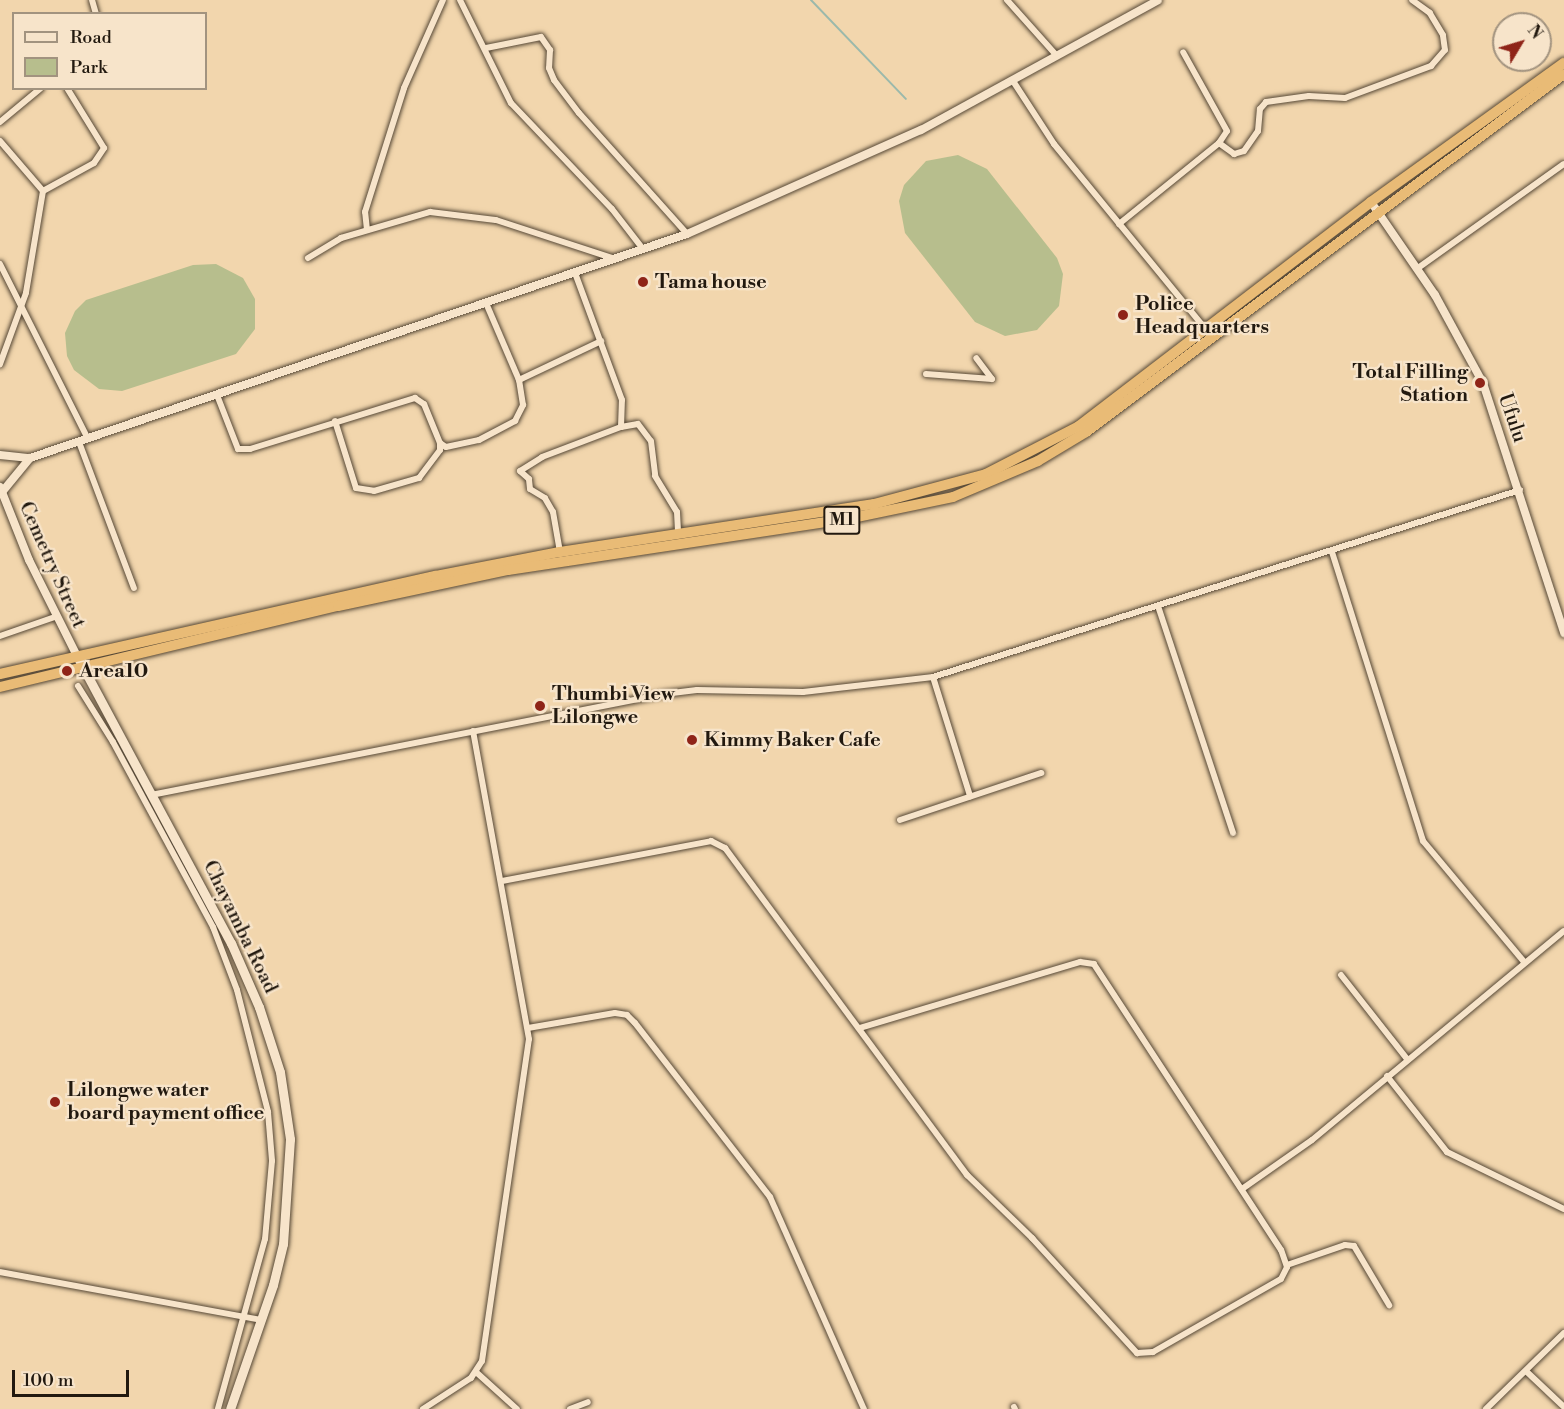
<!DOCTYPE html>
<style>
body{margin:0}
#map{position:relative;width:1564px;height:1409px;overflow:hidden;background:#f2d6ad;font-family:"Libre Bodoni",serif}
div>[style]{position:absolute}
.green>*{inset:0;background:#b7be8d}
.stream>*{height:2px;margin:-1px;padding:0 1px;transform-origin:1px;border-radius:1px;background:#9bb9ab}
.roads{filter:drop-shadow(0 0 2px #564836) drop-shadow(0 0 2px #564836)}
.minor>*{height:6px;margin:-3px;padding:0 3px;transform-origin:3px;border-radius:3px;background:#f7e4ca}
.tertiary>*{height:8px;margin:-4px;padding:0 4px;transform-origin:4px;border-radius:4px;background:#f7e4ca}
.secondary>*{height:9px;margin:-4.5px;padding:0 4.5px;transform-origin:4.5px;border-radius:4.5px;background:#f7e4ca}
.trunk>*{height:10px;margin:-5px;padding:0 5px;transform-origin:5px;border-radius:5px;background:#e9bb76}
.dots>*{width:16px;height:16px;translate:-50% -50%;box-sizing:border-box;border:3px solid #f7e4ca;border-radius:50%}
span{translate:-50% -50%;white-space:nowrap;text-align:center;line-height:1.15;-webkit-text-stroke:4.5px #f7e4ca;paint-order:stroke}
.shield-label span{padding:2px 4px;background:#f7e4ca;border:2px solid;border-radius:4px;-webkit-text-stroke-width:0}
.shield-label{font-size:18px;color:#22190f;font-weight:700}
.poi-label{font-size:20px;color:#22190f;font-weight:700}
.left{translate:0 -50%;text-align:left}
.right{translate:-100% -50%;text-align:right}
.street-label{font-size:20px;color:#22190f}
.legend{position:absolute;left:12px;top:12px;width:195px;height:78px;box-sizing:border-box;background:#f7e4ca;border:2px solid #a2937f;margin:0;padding:8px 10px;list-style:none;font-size:18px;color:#22190f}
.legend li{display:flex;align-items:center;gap:12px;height:30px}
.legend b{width:30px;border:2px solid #a2937f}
.north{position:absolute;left:1492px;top:12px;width:60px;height:60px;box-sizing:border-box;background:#f7e4ca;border:2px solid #a2937f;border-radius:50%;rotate:52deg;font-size:16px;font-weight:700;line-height:24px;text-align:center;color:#22190f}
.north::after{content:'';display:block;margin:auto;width:21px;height:27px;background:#8f2418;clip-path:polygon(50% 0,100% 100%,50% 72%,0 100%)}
.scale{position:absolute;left:12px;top:1370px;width:117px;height:27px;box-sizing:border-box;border:3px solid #22190f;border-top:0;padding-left:8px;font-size:18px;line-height:21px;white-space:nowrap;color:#22190f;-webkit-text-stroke:4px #f7e4ca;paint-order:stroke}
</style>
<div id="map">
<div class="green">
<i style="clip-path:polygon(958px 155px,987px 169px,1057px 258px,1063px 274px,1059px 306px,1037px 330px,1005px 336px,975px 322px,905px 233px,899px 201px,904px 185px,926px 161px)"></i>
<i style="clip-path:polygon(216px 264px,243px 278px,255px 299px,255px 329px,236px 354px,122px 391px,99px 389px,74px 370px,67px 356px,65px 333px,75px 311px,86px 300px,193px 265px)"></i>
</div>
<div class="stream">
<i style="left:811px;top:0;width:137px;rotate:46.2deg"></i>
</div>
<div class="roads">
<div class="minor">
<i style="left:92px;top:0;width:15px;rotate:74deg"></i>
<i style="left:460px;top:0;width:115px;rotate:63.7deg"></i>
<i style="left:511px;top:103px;width:146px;rotate:46.4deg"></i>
<i style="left:612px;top:209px;width:51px;rotate:52.2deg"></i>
<i style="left:1007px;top:0;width:75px;rotate:48.2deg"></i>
<i style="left:486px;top:48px;width:56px;rotate:-11.3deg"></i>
<i style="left:541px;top:37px;width:16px;rotate:55deg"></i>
<i style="left:550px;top:50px;width:18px;rotate:93deg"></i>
<i style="left:549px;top:68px;width:13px;rotate:67deg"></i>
<i style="left:554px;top:80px;width:41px;rotate:52.9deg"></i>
<i style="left:579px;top:113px;width:162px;rotate:48.2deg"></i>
<i style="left:1013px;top:81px;width:75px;rotate:56.9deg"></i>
<i style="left:1054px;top:144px;width:240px;rotate:50.7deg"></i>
<i style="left:0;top:122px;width:53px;rotate:-39.7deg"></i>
<i style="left:0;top:141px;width:66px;rotate:49.3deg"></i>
<i style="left:43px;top:191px;width:103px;rotate:99.5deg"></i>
<i style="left:26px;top:293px;width:76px;rotate:110.1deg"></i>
<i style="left:1219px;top:143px;width:19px;rotate:36deg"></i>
<i style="left:1234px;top:154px;width:10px;rotate:-17deg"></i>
<i style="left:1244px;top:151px;width:24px;rotate:-55deg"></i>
<i style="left:1258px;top:131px;width:22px;rotate:-85deg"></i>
<i style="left:1260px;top:109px;width:9px;rotate:-49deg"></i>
<i style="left:1266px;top:102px;width:43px;rotate:-7.9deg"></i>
<i style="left:1309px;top:96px;width:36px;rotate:3deg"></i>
<i style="left:1345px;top:98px;width:92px;rotate:-20.4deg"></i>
<i style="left:1431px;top:66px;width:21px;rotate:-49deg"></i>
<i style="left:1445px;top:50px;width:15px;rotate:-98deg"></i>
<i style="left:1443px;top:35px;width:26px;rotate:-121deg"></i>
<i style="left:1430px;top:13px;width:22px;rotate:-144deg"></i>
<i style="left:43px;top:191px;width:58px;rotate:-28.8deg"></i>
<i style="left:94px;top:163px;width:18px;rotate:-56deg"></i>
<i style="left:104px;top:148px;width:70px;rotate:-121.7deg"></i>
<i style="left:1119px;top:224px;width:129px;rotate:-39deg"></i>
<i style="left:1219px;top:143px;width:14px;rotate:-56deg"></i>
<i style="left:1227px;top:131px;width:90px;rotate:-119.1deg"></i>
<i style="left:367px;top:230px;width:18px;rotate:-96deg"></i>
<i style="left:365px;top:212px;width:130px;rotate:-72.5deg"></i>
<i style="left:404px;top:88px;width:96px;rotate:-66.1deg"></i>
<i style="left:308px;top:258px;width:39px;rotate:-31deg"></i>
<i style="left:341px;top:238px;width:93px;rotate:-16.3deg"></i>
<i style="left:430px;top:212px;width:66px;rotate:6.9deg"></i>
<i style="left:496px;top:220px;width:125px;rotate:18.1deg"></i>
<i style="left:0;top:264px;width:196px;rotate:63.3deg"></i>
<i style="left:1418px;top:268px;width:179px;rotate:-35.5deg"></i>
<i style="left:926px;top:374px;width:66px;rotate:4.3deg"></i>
<i style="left:992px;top:379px;width:26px;rotate:-127deg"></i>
<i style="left:519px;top:380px;width:91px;rotate:-25.4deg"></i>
<i style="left:217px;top:395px;width:58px;rotate:68.7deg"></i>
<i style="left:238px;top:449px;width:12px"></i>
<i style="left:250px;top:449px;width:173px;rotate:-17.2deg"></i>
<i style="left:415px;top:398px;width:11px;rotate:34deg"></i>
<i style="left:424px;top:404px;width:42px;rotate:67.7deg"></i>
<i style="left:440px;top:443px;width:7px;rotate:34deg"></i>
<i style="left:446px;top:447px;width:34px;rotate:-12deg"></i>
<i style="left:479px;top:440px;width:41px;rotate:-27.8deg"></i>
<i style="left:515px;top:421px;width:18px;rotate:-63deg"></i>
<i style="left:523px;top:405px;width:25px;rotate:-99deg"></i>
<i style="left:519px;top:380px;width:84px;rotate:-113.2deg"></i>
<i style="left:335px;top:421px;width:70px;rotate:72.6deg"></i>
<i style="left:356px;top:488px;width:18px;rotate:9deg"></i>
<i style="left:374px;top:491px;width:47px;rotate:-16.1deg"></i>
<i style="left:419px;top:478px;width:35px;rotate:-53deg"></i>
<i style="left:440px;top:450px;width:7px;rotate:-90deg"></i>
<i style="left:621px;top:427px;width:17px;rotate:-10deg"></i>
<i style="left:638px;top:424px;width:21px;rotate:53deg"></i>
<i style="left:651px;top:441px;width:35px;rotate:83deg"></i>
<i style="left:655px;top:476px;width:42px;rotate:58.6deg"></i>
<i style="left:677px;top:512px;width:21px;rotate:87deg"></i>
<i style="left:79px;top:442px;width:156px;rotate:69.4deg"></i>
<i style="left:560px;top:552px;width:41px;rotate:-99.9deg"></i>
<i style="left:553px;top:512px;width:16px;rotate:-120deg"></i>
<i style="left:545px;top:498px;width:17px;rotate:-149deg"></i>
<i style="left:530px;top:489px;width:10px;rotate:-96deg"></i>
<i style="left:529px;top:479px;width:12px;rotate:-138deg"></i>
<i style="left:520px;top:471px;width:26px;rotate:-32deg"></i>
<i style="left:542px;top:457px;width:85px;rotate:-20.8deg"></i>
<i style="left:621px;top:427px;width:27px;rotate:-88deg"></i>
<i style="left:622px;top:400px;width:135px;rotate:-110.3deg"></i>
<i style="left:1332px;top:552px;width:303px;rotate:72.5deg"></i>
<i style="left:1423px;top:841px;width:158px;rotate:50.1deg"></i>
<i style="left:1158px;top:606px;width:239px;rotate:71.7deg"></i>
<i style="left:0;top:636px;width:58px;rotate:-19.1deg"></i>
<i style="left:933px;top:677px;width:125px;rotate:72.7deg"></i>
<i style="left:78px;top:686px;width:66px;rotate:58deg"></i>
<i style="left:113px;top:742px;width:210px;rotate:61.6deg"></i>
<i style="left:213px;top:927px;width:67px;rotate:69.1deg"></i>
<i style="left:237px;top:990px;width:126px;rotate:75.7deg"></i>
<i style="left:268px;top:1112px;width:49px;rotate:85.3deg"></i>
<i style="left:272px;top:1161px;width:78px;rotate:95.1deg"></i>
<i style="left:265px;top:1239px;width:176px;rotate:105.5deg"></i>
<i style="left:151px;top:795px;width:523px;rotate:-11.14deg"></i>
<i style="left:664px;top:694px;width:33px;rotate:-7deg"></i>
<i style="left:697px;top:690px;width:106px;rotate:1.1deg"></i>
<i style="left:803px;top:692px;width:131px;rotate:-6.6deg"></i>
<i style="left:933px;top:677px;width:616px;rotate:-17.67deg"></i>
<i style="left:900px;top:820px;width:149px;rotate:-18.4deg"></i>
<i style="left:502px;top:881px;width:213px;rotate:-10.8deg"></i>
<i style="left:711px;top:841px;width:16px;rotate:27deg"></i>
<i style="left:725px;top:848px;width:407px;rotate:53.5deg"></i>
<i style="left:967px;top:1175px;width:91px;rotate:44.1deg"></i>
<i style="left:1032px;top:1238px;width:156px;rotate:47.6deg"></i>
<i style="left:1137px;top:1353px;width:16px;rotate:-4deg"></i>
<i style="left:1153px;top:1352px;width:147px;rotate:-29.7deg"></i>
<i style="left:1281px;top:1279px;width:13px;rotate:-63deg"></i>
<i style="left:1287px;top:1267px;width:18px;rotate:-109deg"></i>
<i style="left:1281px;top:1250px;width:342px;rotate:-123.2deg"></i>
<i style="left:1094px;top:964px;width:14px;rotate:-172deg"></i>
<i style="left:1080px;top:962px;width:230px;rotate:163.3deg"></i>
<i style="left:1341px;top:975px;width:107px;rotate:51.8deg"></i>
<i style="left:528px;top:1028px;width:88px;rotate:-9.8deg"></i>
<i style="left:615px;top:1013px;width:12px;rotate:9deg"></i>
<i style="left:627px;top:1015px;width:11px;rotate:45deg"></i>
<i style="left:635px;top:1023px;width:220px;rotate:52.2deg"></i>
<i style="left:770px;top:1197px;width:232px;rotate:66.1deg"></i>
<i style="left:1387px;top:1076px;width:97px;rotate:51.7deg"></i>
<i style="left:1447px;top:1152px;width:130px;rotate:26deg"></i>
<i style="left:1242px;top:1189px;width:85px;rotate:-35deg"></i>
<i style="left:1312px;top:1140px;width:327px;rotate:-39.7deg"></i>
<i style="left:1287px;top:1265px;width:61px;rotate:-19deg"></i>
<i style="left:1345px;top:1245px;width:9px;rotate:6deg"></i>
<i style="left:1354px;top:1246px;width:69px;rotate:59.3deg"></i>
<i style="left:0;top:1272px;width:265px;rotate:10.4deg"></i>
<i style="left:476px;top:1372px;width:55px;rotate:42.1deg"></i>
<i style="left:1527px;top:1372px;width:51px;rotate:43.4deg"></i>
<i style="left:1014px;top:1407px;width:2px;rotate:63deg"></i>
<i style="left:423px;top:1409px;width:57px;rotate:-32.9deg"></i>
<i style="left:471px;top:1378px;width:20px;rotate:-57deg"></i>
<i style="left:482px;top:1361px;width:325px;rotate:-81.7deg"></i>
<i style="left:529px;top:1039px;width:313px;rotate:-100.3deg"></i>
<i style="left:570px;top:1409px;width:19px;rotate:-21deg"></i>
<i style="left:1486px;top:1409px;width:109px;rotate:-44.3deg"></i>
</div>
<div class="tertiary">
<i style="left:1371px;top:202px;width:113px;rotate:55.5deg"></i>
<i style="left:1435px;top:295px;width:100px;rotate:61.4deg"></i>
<i style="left:1483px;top:383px;width:263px;rotate:72deg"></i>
<i style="left:0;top:455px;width:30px;rotate:6deg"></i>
<i style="left:30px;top:458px;width:694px;rotate:-18.83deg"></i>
<i style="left:687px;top:234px;width:256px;rotate:-24deg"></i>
<i style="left:921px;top:130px;width:270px;rotate:-28.7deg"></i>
<i style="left:0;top:487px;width:79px;rotate:68.3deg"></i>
<i style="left:29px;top:560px;width:107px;rotate:63.4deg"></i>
<i style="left:2px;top:492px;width:44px;rotate:-50.5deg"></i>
</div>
<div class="secondary">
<i style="left:77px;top:656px;width:326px;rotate:61.8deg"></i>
<i style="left:231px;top:943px;width:70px;rotate:66.4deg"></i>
<i style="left:259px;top:1007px;width:68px;rotate:72.1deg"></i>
<i style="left:280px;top:1072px;width:68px;rotate:81.5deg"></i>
<i style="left:290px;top:1139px;width:105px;rotate:93.8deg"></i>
<i style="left:283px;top:1244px;width:42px;rotate:103.7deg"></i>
<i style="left:273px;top:1285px;width:131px;rotate:109.1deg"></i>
</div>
<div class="trunk">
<i style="left:0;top:674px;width:447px;rotate:-12.7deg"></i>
<i style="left:436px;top:576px;width:126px;rotate:-11deg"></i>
<i style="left:560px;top:552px;width:318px;rotate:-8.7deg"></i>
<i style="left:874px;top:504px;width:116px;rotate:-15deg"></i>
<i style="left:986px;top:474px;width:105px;rotate:-27.3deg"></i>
<i style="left:1079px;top:426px;width:368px;rotate:-37.5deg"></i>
<i style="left:1371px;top:202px;width:238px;rotate:-35.8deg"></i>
<i style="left:0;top:687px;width:348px;rotate:-13.5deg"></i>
<i style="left:338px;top:606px;width:174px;rotate:-12deg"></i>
<i style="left:508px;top:570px;width:343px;rotate:-8.6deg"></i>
<i style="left:847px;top:519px;width:108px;rotate:-11.7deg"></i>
<i style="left:953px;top:497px;width:92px;rotate:-23deg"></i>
<i style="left:1038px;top:461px;width:56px;rotate:-31.1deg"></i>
<i style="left:1086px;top:432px;width:597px;rotate:-36.83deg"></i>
</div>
</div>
<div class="dots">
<i style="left:643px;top:282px;background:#8f2418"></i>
<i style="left:1123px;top:315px;background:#8f2418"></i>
<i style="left:1480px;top:383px;background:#8f2418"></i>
<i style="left:67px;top:671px;background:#8f2418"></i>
<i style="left:540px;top:706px;background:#8f2418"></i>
<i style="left:692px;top:740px;background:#8f2418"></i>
<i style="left:55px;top:1102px;background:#8f2418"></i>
</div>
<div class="shield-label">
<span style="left:842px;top:520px">M1</span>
</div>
<div class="poi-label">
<span class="left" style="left:655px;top:282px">Tama house</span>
<span class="left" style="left:1135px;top:316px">Police<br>Headquarters</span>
<span class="right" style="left:1468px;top:384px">Total Filling<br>Station</span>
<span class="left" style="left:79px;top:671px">Area10</span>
<span class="left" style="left:552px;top:706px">Thumbi View<br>Lilongwe</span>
<span class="left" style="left:704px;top:740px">Kimmy Baker Cafe</span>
<span class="left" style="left:67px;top:1102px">Lilongwe water<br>board payment office</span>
</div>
<div class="street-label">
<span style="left:1512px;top:418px;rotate:71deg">Ufulu</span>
<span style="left:52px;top:565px;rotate:66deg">Cemetry Street</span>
<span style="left:240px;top:927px;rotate:64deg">Chayamba Road</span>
</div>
<ul class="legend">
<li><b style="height:8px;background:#f7e4ca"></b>Road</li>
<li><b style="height:16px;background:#b7be8d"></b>Park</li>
</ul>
<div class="north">N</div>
<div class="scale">100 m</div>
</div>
